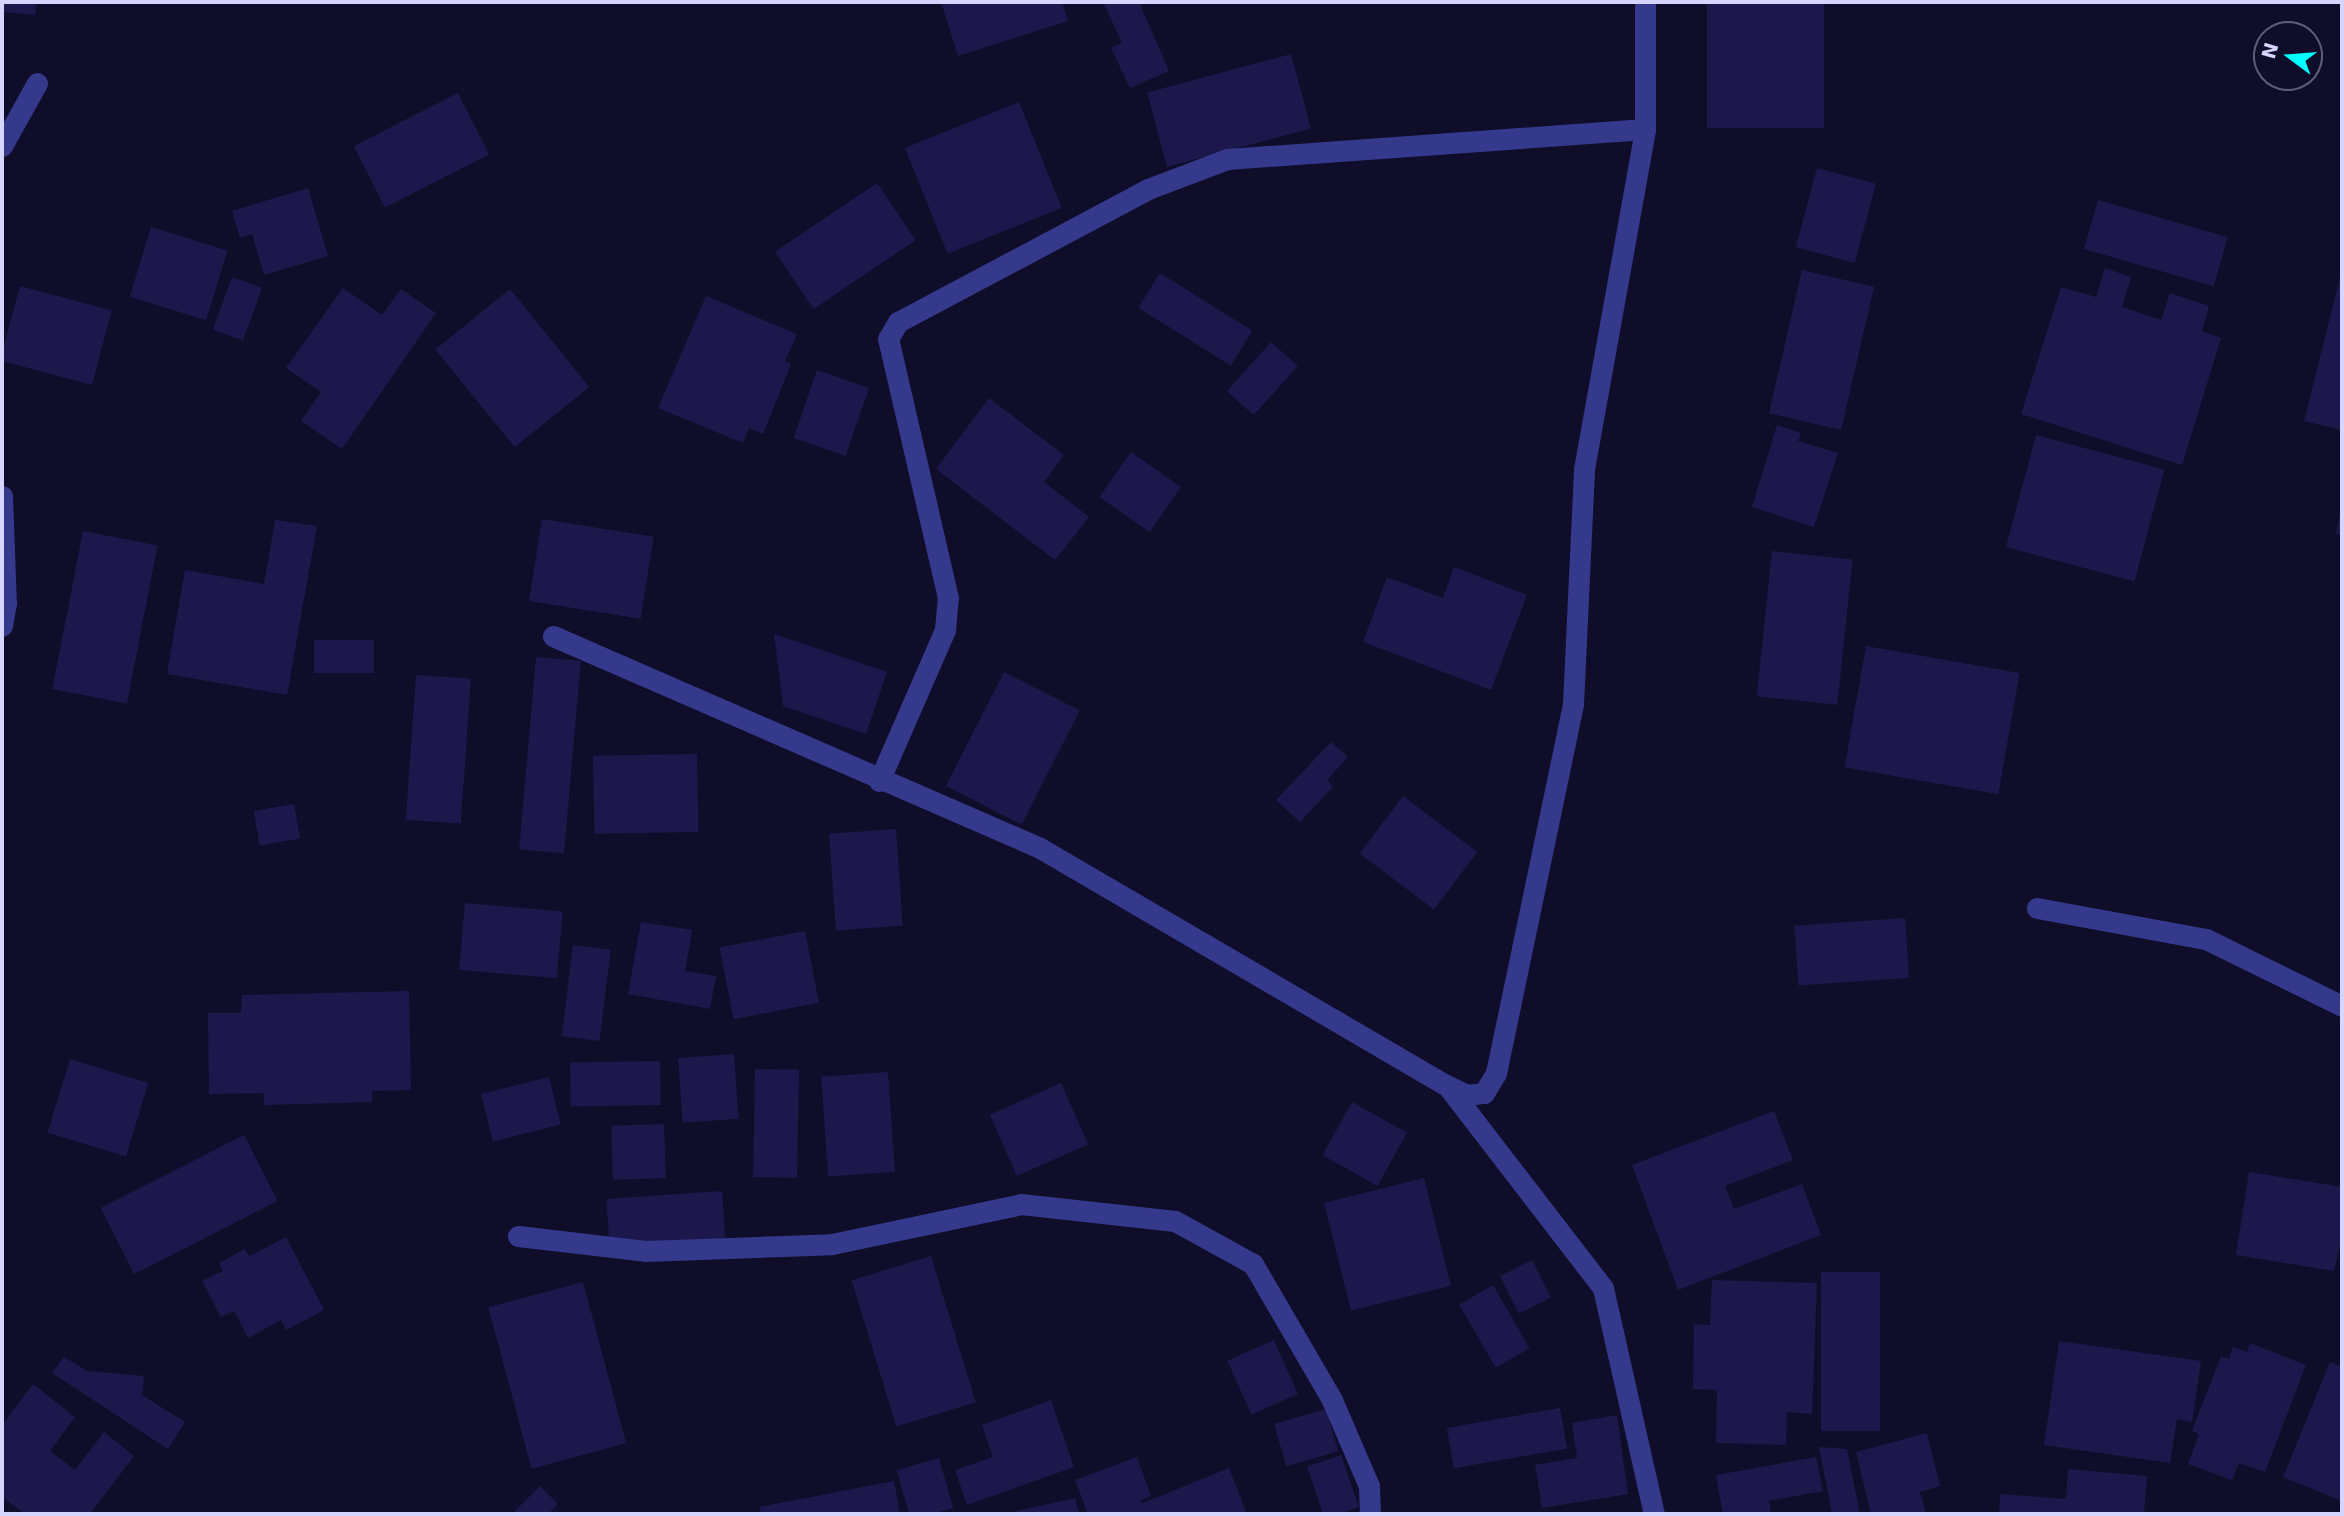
<!DOCTYPE html>
<style>
body{margin:0}
#map{position:relative;width:2344px;height:1516px;overflow:hidden;background:#0f0d29;font-family:"DejaVu Sans",sans-serif}
div>[style]{position:absolute}
.building>*{inset:0;background:#1d184c;transform-origin:0 0}
.street>*{height:21px;margin:-10.5px;padding:0 10.5px;transform-origin:10.5px;border-radius:10.5px;background:#34398c}
span{translate:-50% -50%;white-space:nowrap;text-align:center;line-height:1.15;-webkit-text-stroke:7px #0f0d29;paint-order:stroke}
.frame{position:absolute;inset:0;border:4px solid #d6d5ff;pointer-events:none}
.north{position:absolute;left:2253px;top:21px;width:70px;height:70px;box-sizing:border-box;background:#0f0d29;border:2px solid #5f5d7f;border-radius:50%;rotate:286deg;font-size:19px;font-weight:700;line-height:28px;text-align:center;color:#d6d5ff}
.north::after{content:'';display:block;margin:auto;width:24px;height:32px;background:#01feff;clip-path:polygon(50% 0,100% 100%,50% 72%,0 100%)}
</style>
<div id="map">
<div class="building">
<i style="clip-path:polygon(2px 2px,36px 2px,35px 15px,2px 12px)"></i>
<i style="clip-path:polygon(941px 2px,1062px 2px,1068px 21px,958px 56px)"></i>
<i style="clip-path:polygon(1103px 2px,1139px 2px,1169px 71px,1130px 88px,1111px 48px,1122px 43px)"></i>
<i style="left:1707px;top:2px;width:117px;height:126px"></i>
<i style="left:1291px;top:54px;width:77px;height:149px;rotate:75deg"></i>
<i style="left:458px;top:93px;width:69px;height:117px;rotate:63deg"></i>
<i style="left:1019px;top:102px;width:114px;height:123px;rotate:68deg"></i>
<i style="left:1817px;top:168px;width:61px;height:82px;rotate:15deg"></i>
<i style="left:877px;top:183px;width:69px;height:123px;rotate:56deg"></i>
<i style="clip-path:polygon(308px 188px,328px 256px,264px 275px,252px 234px,240px 238px,232px 211px)"></i>
<i style="left:2098px;top:200px;width:135px;height:51px;rotate:16deg"></i>
<i style="left:151px;top:227px;width:80px;height:73px;rotate:17deg"></i>
<i style="clip-path:polygon(2105px 268px,2131px 277px,2122px 307px,2161px 320px,2170px 293px,2209px 306px,2202px 331px,2221px 338px,2182px 465px,2021px 414px,2061px 287px,2096px 297px)"></i>
<i style="clip-path:polygon(2342px 269px,2342px 430px,2304px 421px)"></i>
<i style="left:1802px;top:270px;width:74px;height:147px;rotate:13deg"></i>
<i style="left:1160px;top:273px;width:109px;height:41px;rotate:32deg"></i>
<i style="left:232px;top:277px;width:32px;height:56px;rotate:20deg"></i>
<i style="left:20px;top:286px;width:95px;height:77px;rotate:15deg"></i>
<i style="clip-path:polygon(343px 288px,382px 315px,401px 289px,436px 313px,342px 449px,301px 421px,321px 392px,286px 368px)"></i>
<i style="left:510px;top:289px;width:126px;height:96px;rotate:51deg"></i>
<i style="clip-path:polygon(706px 296px,797px 334px,785px 361px,791px 364px,763px 434px,749px 428px,743px 443px,658px 408px)"></i>
<i style="left:1271px;top:342px;width:36px;height:66px;rotate:42deg"></i>
<i style="left:817px;top:370px;width:55px;height:72px;rotate:19deg"></i>
<i style="clip-path:polygon(989px 398px,1064px 455px,1044px 482px,1089px 517px,1055px 560px,936px 469px)"></i>
<i style="clip-path:polygon(1777px 425px,1801px 433px,1798px 441px,1838px 453px,1814px 527px,1752px 507px)"></i>
<i style="left:2036px;top:435px;width:133px;height:116px;rotate:15deg"></i>
<i style="left:1131px;top:452px;width:61px;height:55px;rotate:35deg"></i>
<i style="clip-path:polygon(2341px 509px,2342px 509px,2342px 535px,2336px 534px)"></i>
<i style="left:542px;top:519px;width:113px;height:83px;rotate:9deg"></i>
<i style="clip-path:polygon(275px 520px,317px 526px,287px 695px,167px 674px,185px 570px,264px 584px)"></i>
<i style="left:83px;top:531px;width:76px;height:161px;rotate:11deg"></i>
<i style="left:1772px;top:551px;width:81px;height:146px;rotate:6deg"></i>
<i style="clip-path:polygon(1454px 567px,1527px 595px,1491px 690px,1363px 642px,1387px 577px,1443px 598px)"></i>
<i style="clip-path:polygon(774px 634px,887px 672px,866px 734px,783px 706px)"></i>
<i style="left:314px;top:640px;width:60px;height:33px"></i>
<i style="left:1866px;top:646px;width:156px;height:123px;rotate:10deg"></i>
<i style="left:536px;top:657px;width:45px;height:193px;rotate:5deg"></i>
<i style="left:1004px;top:672px;width:85px;height:128px;rotate:27deg"></i>
<i style="left:416px;top:675px;width:55px;height:145px;rotate:4deg"></i>
<i style="clip-path:polygon(1331px 742px,1348px 757px,1327px 780px,1333px 787px,1300px 822px,1276px 800px)"></i>
<i style="left:697px;top:754px;width:78px;height:104px;rotate:89deg"></i>
<i style="left:1403px;top:796px;width:93px;height:72px;rotate:37deg"></i>
<i style="left:294px;top:804px;width:35px;height:41px;rotate:80deg"></i>
<i style="left:896px;top:829px;width:97px;height:67px;rotate:86deg"></i>
<i style="left:465px;top:903px;width:98px;height:67px;rotate:5deg"></i>
<i style="left:1905px;top:918px;width:60px;height:111px;rotate:86deg"></i>
<i style="clip-path:polygon(641px 922px,692px 930px,685px 971px,716px 976px,710px 1009px,628px 994px)"></i>
<i style="left:805px;top:931px;width:73px;height:87px;rotate:79deg"></i>
<i style="left:573px;top:945px;width:38px;height:92px;rotate:7deg"></i>
<i style="clip-path:polygon(409px 991px,411px 1090px,372px 1091px,372px 1102px,264px 1105px,264px 1093px,209px 1094px,208px 1013px,241px 1013px,242px 995px)"></i>
<i style="left:734px;top:1054px;width:65px;height:56px;rotate:86deg"></i>
<i style="left:70px;top:1059px;width:82px;height:77px;rotate:17deg"></i>
<i style="left:660px;top:1061px;width:44px;height:90px;rotate:89deg"></i>
<i style="left:755px;top:1069px;width:44px;height:108px;rotate:1deg"></i>
<i style="left:888px;top:1072px;width:100px;height:67px;rotate:86deg"></i>
<i style="left:549px;top:1077px;width:49px;height:70px;rotate:76deg"></i>
<i style="left:1061px;top:1083px;width:67px;height:78px;rotate:66deg"></i>
<i style="left:1352px;top:1102px;width:63px;height:61px;rotate:29deg"></i>
<i style="clip-path:polygon(1774px 1111px,1793px 1160px,1725px 1186px,1734px 1209px,1802px 1184px,1821px 1235px,1678px 1290px,1632px 1165px)"></i>
<i style="left:664px;top:1124px;width:54px;height:53px;rotate:88deg"></i>
<i style="left:244px;top:1135px;width:74px;height:161px;rotate:63deg"></i>
<i style="clip-path:polygon(2249px 1172px,2342px 1187px,2342px 1237px,2334px 1271px,2236px 1255px)"></i>
<i style="left:1424px;top:1178px;width:111px;height:103px;rotate:76deg"></i>
<i style="left:722px;top:1191px;width:47px;height:116px;rotate:86deg"></i>
<i style="clip-path:polygon(286px 1237px,324px 1310px,286px 1330px,281px 1320px,248px 1338px,234px 1311px,221px 1317px,202px 1281px,223px 1271px,219px 1263px,245px 1249px,249px 1256px)"></i>
<i style="left:931px;top:1256px;width:153px;height:83px;rotate:73deg"></i>
<i style="left:1532px;top:1260px;width:42px;height:36px;rotate:63deg"></i>
<i style="left:1821px;top:1272px;width:59px;height:159px"></i>
<i style="clip-path:polygon(1712px 1280px,1817px 1283px,1812px 1414px,1787px 1412px,1786px 1445px,1716px 1443px,1717px 1390px,1693px 1389px,1694px 1324px,1710px 1325px)"></i>
<i style="left:583px;top:1282px;width:167px;height:98px;rotate:75deg"></i>
<i style="left:1493px;top:1285px;width:73px;height:39px;rotate:60deg"></i>
<i style="left:1274px;top:1340px;width:59px;height:51px;rotate:66deg"></i>
<i style="clip-path:polygon(2059px 1341px,2201px 1361px,2192px 1422px,2177px 1419px,2170px 1463px,2044px 1445px)"></i>
<i style="clip-path:polygon(2250px 1343px,2306px 1365px,2265px 1472px,2239px 1463px,2232px 1480px,2188px 1464px,2199px 1434px,2192px 1431px,2221px 1356px,2229px 1359px,2233px 1347px,2247px 1352px)"></i>
<i style="clip-path:polygon(64px 1357px,87px 1371px,144px 1376px,142px 1395px,185px 1422px,168px 1449px,52px 1373px)"></i>
<i style="clip-path:polygon(2330px 1362px,2342px 1367px,2342px 1501px,2283px 1477px)"></i>
<i style="clip-path:polygon(33px 1384px,75px 1417px,50px 1451px,75px 1470px,104px 1432px,134px 1456px,90px 1514px,25px 1514px,2px 1497px,2px 1425px)"></i>
<i style="clip-path:polygon(1051px 1400px,1074px 1467px,967px 1505px,955px 1470px,993px 1457px,982px 1425px)"></i>
<i style="left:1560px;top:1408px;width:41px;height:115px;rotate:80deg"></i>
<i style="left:1326px;top:1409px;width:44px;height:54px;rotate:74deg"></i>
<i style="clip-path:polygon(1617px 1415px,1628px 1494px,1542px 1508px,1535px 1465px,1577px 1458px,1572px 1423px)"></i>
<i style="clip-path:polygon(1927px 1433px,1940px 1486px,1920px 1492px,1926px 1514px,1871px 1514px,1856px 1452px)"></i>
<i style="clip-path:polygon(1819px 1447px,1847px 1449px,1860px 1514px,1832px 1514px)"></i>
<i style="left:1341px;top:1455px;width:55px;height:36px;rotate:71deg"></i>
<i style="clip-path:polygon(1137px 1457px,1151px 1496px,1141px 1500px,1143px 1503px,1229px 1468px,1247px 1514px,1088px 1514px,1075px 1480px)"></i>
<i style="clip-path:polygon(1816px 1457px,1823px 1491px,1769px 1501px,1771px 1514px,1723px 1514px,1716px 1475px)"></i>
<i style="left:939px;top:1458px;width:52px;height:44px;rotate:74deg"></i>
<i style="clip-path:polygon(2068px 1469px,2147px 1476px,2144px 1514px,1999px 1514px,2000px 1494px,2066px 1499px)"></i>
<i style="clip-path:polygon(894px 1481px,900px 1514px,761px 1514px,759px 1507px)"></i>
<i style="clip-path:polygon(540px 1486px,558px 1504px,548px 1514px,512px 1514px)"></i>
<i style="clip-path:polygon(1075px 1498px,1079px 1514px,1008px 1514px,1008px 1513px)"></i>
</div>
<div class="street">
<i style="left:2px;top:146px;width:72px;rotate:-60.9deg"></i>
<i style="left:2px;top:496px;width:107px;rotate:87.9deg"></i>
<i style="left:6px;top:603px;width:23px;rotate:100deg"></i>
<i style="left:553px;top:636px;width:531px;rotate:23.52deg"></i>
<i style="left:1040px;top:848px;width:470px;rotate:30.3deg"></i>
<i style="left:1446px;top:1085px;width:23px;rotate:25deg"></i>
<i style="left:1467px;top:1095px;width:17px;rotate:-7deg"></i>
<i style="left:1484px;top:1093px;width:23px;rotate:-59deg"></i>
<i style="left:1496px;top:1073px;width:377px;rotate:-78.2deg"></i>
<i style="left:1573px;top:704px;width:235px;rotate:-87.3deg"></i>
<i style="left:1584px;top:469px;width:345px;rotate:-79.8deg"></i>
<i style="left:1645px;top:129px;width:127px;rotate:-90deg"></i>
<i style="left:879px;top:781px;width:165px;rotate:-66.4deg"></i>
<i style="left:945px;top:630px;width:32px;rotate:-85deg"></i>
<i style="left:948px;top:598px;width:266px;rotate:-103deg"></i>
<i style="left:888px;top:339px;width:20px;rotate:-60deg"></i>
<i style="left:898px;top:322px;width:283px;rotate:-28deg"></i>
<i style="left:1148px;top:189px;width:85px;rotate:-20.8deg"></i>
<i style="left:1227px;top:159px;width:419px;rotate:-4.1deg"></i>
<i style="left:2037px;top:908px;width:172px;rotate:10.4deg"></i>
<i style="left:2206px;top:939px;width:152px;rotate:26.2deg"></i>
<i style="left:1449px;top:1088px;width:252px;rotate:52.4deg"></i>
<i style="left:1603px;top:1288px;width:232px;rotate:77.3deg"></i>
<i style="left:518px;top:1236px;width:128px;rotate:6.7deg"></i>
<i style="left:645px;top:1251px;width:187px;rotate:-2.1deg"></i>
<i style="left:832px;top:1244px;width:193px;rotate:-11.9deg"></i>
<i style="left:1021px;top:1204px;width:155px;rotate:6.3deg"></i>
<i style="left:1175px;top:1221px;width:89px;rotate:28.9deg"></i>
<i style="left:1253px;top:1264px;width:157px;rotate:59.8deg"></i>
<i style="left:1332px;top:1400px;width:94px;rotate:66.7deg"></i>
<i style="left:1369px;top:1486px;width:28px;rotate:88deg"></i>
</div>
<div class="frame"></div>
<div class="north">N</div>
</div>
